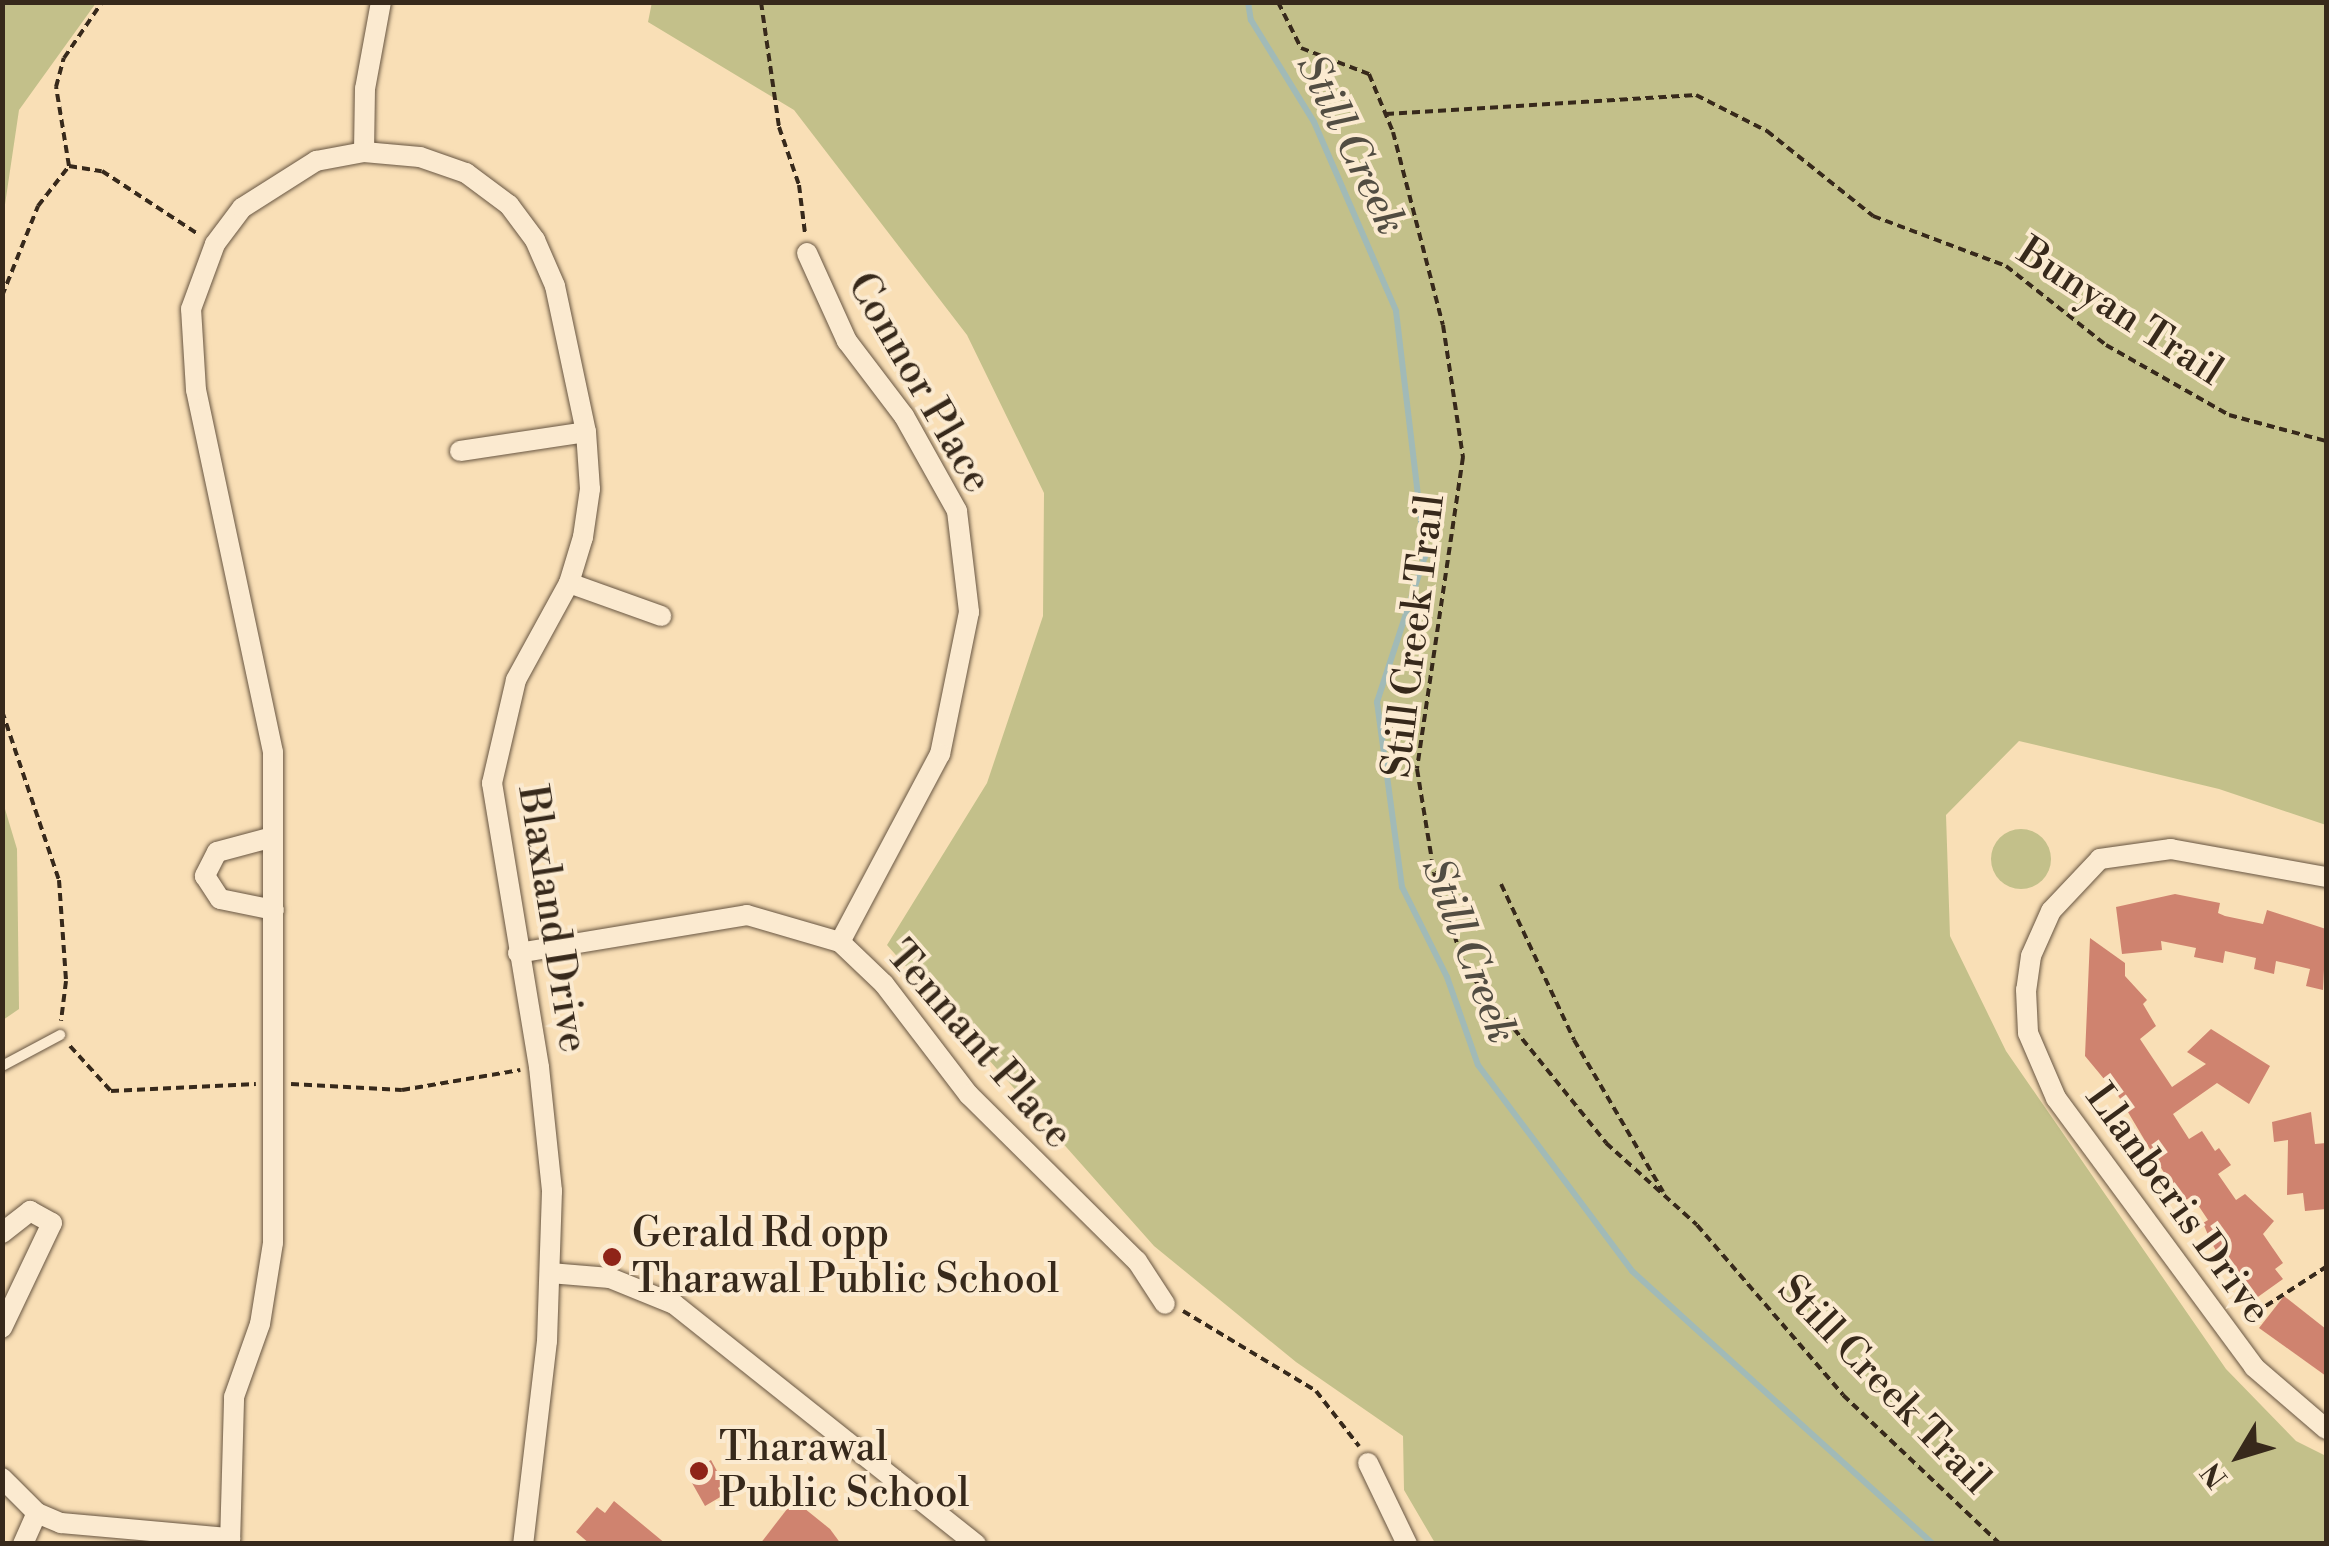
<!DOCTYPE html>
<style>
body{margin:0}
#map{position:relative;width:2329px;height:1546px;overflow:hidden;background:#f9dfb6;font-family:"Libre Bodoni",serif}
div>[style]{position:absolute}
.green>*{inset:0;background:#c3c08a}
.round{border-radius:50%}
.stream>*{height:6px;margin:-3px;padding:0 3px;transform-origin:3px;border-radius:3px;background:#a1bab7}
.building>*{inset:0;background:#cf836f}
.path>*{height:4px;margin-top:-2px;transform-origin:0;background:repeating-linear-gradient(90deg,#37291b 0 8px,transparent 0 13px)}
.roads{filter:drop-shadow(0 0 2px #685642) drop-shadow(0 0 2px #685642)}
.service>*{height:10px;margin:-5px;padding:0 5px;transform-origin:5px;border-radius:5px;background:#fbead0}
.minor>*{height:20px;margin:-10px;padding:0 10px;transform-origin:10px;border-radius:10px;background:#fbead0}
.dots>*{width:28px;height:28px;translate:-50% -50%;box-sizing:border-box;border:5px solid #fbead0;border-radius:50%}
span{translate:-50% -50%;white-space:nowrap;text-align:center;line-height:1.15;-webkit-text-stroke:8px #fbead0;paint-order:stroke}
.street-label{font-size:40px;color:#37291b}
.poi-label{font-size:40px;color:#37291b}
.left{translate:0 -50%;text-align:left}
.water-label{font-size:42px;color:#524d42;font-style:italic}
.frame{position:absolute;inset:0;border:5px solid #37291b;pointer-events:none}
.north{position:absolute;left:2189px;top:1406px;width:100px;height:100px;-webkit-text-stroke:8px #fbead0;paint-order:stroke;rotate:232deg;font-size:28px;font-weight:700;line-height:40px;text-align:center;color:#37291b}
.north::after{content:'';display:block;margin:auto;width:35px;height:45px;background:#37291b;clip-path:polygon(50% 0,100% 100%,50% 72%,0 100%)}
</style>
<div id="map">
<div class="green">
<i style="clip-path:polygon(3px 2px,96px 3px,19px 110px,3px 218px)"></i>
<i style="clip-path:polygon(652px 2px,2326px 3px,2326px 825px,2219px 789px,2019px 741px,1946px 815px,1950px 936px,2006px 1051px,2226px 1369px,2296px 1441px,2326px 1456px,2326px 1543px,1435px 1543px,1404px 1490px,1403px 1436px,1296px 1362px,1154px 1246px,887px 945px,987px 783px,1043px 616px,1044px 493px,967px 335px,794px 110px,648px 22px)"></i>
<i style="clip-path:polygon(2px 799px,17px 849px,19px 1009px,3px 1020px)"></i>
<i class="round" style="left:1991px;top:829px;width:60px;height:60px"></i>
</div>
<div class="stream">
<i style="left:1248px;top:2px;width:18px;rotate:81deg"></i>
<i style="left:1251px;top:20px;width:120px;rotate:58.3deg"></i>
<i style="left:1314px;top:122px;width:206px;rotate:66.5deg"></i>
<i style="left:1396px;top:311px;width:247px;rotate:83.2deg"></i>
<i style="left:1425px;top:556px;width:154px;rotate:108.2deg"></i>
<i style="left:1377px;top:702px;width:187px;rotate:82.3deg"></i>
<i style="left:1402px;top:887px;width:101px;rotate:63.4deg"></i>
<i style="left:1447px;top:977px;width:93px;rotate:70.6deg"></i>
<i style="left:1478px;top:1065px;width:257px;rotate:53.2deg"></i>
<i style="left:1632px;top:1271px;width:406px;rotate:42.2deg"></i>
</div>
<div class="building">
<i style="clip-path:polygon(2175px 894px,2220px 903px,2218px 913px,2225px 916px,2263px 924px,2267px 910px,2326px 929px,2323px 990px,2306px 986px,2310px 969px,2276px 961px,2274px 974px,2254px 969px,2256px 958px,2225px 951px,2223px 963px,2194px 957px,2196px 948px,2161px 941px,2162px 950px,2122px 954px,2116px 907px)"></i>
<i style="clip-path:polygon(2090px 938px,2125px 963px,2125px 976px,2147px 1000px,2143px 1004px,2156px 1026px,2140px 1039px,2172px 1087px,2206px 1064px,2187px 1052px,2211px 1029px,2270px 1066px,2249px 1104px,2217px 1083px,2173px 1114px,2189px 1139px,2202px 1131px,2215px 1151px,2219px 1148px,2231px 1165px,2218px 1174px,2236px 1200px,2245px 1194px,2274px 1221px,2263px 1234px,2283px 1263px,2275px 1269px,2283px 1279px,2248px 1304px,2211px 1242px,2203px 1223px,2208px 1220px,2192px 1196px,2182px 1203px,2119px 1097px,2085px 1056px)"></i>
<i style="clip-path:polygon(2311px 1112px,2315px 1144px,2326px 1143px,2326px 1209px,2305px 1211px,2303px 1193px,2287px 1195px,2288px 1140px,2274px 1142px,2272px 1122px)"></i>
<i style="clip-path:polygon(2284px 1296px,2326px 1329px,2326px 1376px,2259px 1328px)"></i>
<i style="clip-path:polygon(711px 1460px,724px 1484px,718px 1488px,722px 1496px,705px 1506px,687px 1474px)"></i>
<i style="clip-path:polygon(794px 1500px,830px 1529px,841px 1544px,760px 1544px)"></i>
<i style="clip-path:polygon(614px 1501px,637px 1520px,666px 1544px,590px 1544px,576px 1532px,597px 1507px,605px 1513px)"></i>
</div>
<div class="path">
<i style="left:761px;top:2px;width:126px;rotate:81.8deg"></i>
<i style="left:779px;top:127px;width:61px;rotate:71deg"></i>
<i style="left:799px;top:185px;width:48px;rotate:82.9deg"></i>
<i style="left:1278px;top:2px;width:51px;rotate:63.4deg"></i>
<i style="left:1301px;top:48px;width:73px;rotate:20.9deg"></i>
<i style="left:1369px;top:74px;width:63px;rotate:67.5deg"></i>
<i style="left:1393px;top:132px;width:199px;rotate:75.5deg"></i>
<i style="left:1443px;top:325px;width:134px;rotate:81.4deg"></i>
<i style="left:1463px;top:457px;width:315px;rotate:98.4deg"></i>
<i style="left:1417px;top:769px;width:105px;rotate:80.7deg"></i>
<i style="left:1434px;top:873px;width:100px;rotate:71.9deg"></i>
<i style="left:1465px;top:968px;width:225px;rotate:51.1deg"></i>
<i style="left:1606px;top:1143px;width:122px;rotate:42deg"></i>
<i style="left:1697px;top:1225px;width:224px;rotate:49.3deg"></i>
<i style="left:1843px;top:1395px;width:216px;rotate:43.5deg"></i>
<i style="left:1386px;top:114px;width:311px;rotate:-3.5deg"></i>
<i style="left:1696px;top:95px;width:80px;rotate:26.9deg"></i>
<i style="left:1767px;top:131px;width:136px;rotate:38.7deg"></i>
<i style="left:1873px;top:216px;width:142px;rotate:20.6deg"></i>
<i style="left:2006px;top:266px;width:127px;rotate:38.3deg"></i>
<i style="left:2106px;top:345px;width:142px;rotate:29.6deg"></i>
<i style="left:2229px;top:415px;width:100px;rotate:15deg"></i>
<i style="left:69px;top:166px;width:80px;rotate:-99.3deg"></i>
<i style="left:56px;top:87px;width:30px;rotate:-75deg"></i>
<i style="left:64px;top:58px;width:68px;rotate:-55.8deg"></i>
<i style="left:2px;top:296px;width:97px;rotate:-68.2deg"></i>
<i style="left:38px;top:206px;width:51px;rotate:-52.2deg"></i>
<i style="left:69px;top:166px;width:33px;rotate:9deg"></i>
<i style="left:102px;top:171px;width:115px;rotate:33.3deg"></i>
<i style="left:2px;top:711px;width:178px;rotate:71.4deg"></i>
<i style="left:59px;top:880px;width:101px;rotate:86deg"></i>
<i style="left:66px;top:981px;width:40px;rotate:97.1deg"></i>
<i style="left:1501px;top:884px;width:172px;rotate:64.9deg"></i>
<i style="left:1574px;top:1040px;width:176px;rotate:59.6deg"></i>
<i style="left:70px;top:1046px;width:61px;rotate:47.7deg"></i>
<i style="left:111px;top:1091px;width:145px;rotate:-2.8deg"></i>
<i style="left:291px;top:1084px;width:111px;rotate:3.1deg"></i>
<i style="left:402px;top:1090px;width:120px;rotate:-9.6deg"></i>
<i style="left:1183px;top:1311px;width:155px;rotate:31deg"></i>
<i style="left:1316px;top:1391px;width:70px;rotate:52deg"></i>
<i style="left:2244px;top:1320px;width:98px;rotate:-32.9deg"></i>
</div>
<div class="roads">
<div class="service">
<i style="left:2px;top:1066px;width:66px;rotate:-28.1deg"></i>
</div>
<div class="minor">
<i style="left:364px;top:152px;width:63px;rotate:-89.1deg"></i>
<i style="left:365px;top:89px;width:88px;rotate:-79.6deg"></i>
<i style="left:807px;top:253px;width:97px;rotate:65.6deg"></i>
<i style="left:847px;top:341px;width:94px;rotate:52.8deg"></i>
<i style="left:904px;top:416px;width:109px;rotate:60.8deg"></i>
<i style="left:957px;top:511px;width:102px;rotate:83.2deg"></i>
<i style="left:969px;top:612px;width:145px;rotate:101.5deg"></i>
<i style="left:940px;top:754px;width:213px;rotate:118deg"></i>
<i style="left:460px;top:451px;width:127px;rotate:-8.6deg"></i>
<i style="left:569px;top:583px;width:98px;rotate:19.7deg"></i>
<i style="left:273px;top:837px;width:58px;rotate:165deg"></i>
<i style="left:217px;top:852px;width:27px;rotate:117deg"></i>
<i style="left:205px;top:876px;width:27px;rotate:57deg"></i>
<i style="left:220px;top:899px;width:55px;rotate:11.5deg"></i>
<i style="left:2326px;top:877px;width:158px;rotate:-169.8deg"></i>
<i style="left:2171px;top:849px;width:72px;rotate:172deg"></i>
<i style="left:2100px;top:859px;width:71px;rotate:133.3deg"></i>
<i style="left:2051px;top:911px;width:49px;rotate:114deg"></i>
<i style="left:2031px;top:956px;width:34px;rotate:98deg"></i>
<i style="left:2026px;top:990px;width:43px;rotate:87.3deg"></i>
<i style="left:2028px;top:1033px;width:71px;rotate:66.7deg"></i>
<i style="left:2056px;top:1098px;width:334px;rotate:53.6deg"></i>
<i style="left:2254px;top:1367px;width:95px;rotate:40.7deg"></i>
<i style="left:518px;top:953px;width:232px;rotate:-9.4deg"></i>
<i style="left:747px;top:915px;width:97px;rotate:16.2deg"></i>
<i style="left:840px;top:942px;width:61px;rotate:43.7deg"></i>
<i style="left:884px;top:984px;width:140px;rotate:52.6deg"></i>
<i style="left:969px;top:1095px;width:236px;rotate:44.7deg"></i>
<i style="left:1137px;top:1261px;width:51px;rotate:56.9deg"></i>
<i style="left:2px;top:1233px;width:36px;rotate:-38deg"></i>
<i style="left:30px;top:1211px;width:25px;rotate:29deg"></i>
<i style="left:52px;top:1223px;width:116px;rotate:115.5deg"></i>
<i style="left:550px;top:1273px;width:60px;rotate:4.8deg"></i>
<i style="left:610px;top:1278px;width:69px;rotate:22.1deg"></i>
<i style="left:674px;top:1304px;width:386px;rotate:38.5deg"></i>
<i style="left:1368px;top:1463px;width:90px;rotate:64.3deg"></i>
<i style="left:2px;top:1478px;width:49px;rotate:45deg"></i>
<i style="left:37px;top:1513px;width:26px;rotate:23deg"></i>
<i style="left:61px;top:1523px;width:170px;rotate:5.1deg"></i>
<i style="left:23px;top:1544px;width:34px;rotate:-66deg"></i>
<i style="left:230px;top:1544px;width:147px;rotate:-88.4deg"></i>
<i style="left:234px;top:1397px;width:77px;rotate:-70.4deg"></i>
<i style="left:260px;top:1324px;width:82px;rotate:-80.9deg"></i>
<i style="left:273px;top:1243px;width:491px;rotate:-90deg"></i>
<i style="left:273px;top:752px;width:370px;rotate:-102deg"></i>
<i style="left:196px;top:390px;width:81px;rotate:-93.5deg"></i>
<i style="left:191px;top:309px;width:69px;rotate:-69.7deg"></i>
<i style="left:215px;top:244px;width:45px;rotate:-53.1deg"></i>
<i style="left:242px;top:208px;width:88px;rotate:-32.4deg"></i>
<i style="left:316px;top:161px;width:49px;rotate:-10.6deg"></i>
<i style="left:364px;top:152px;width:56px;rotate:5.1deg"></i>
<i style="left:420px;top:157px;width:49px;rotate:19.2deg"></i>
<i style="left:466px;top:173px;width:54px;rotate:36.7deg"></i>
<i style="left:509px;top:205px;width:44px;rotate:53.4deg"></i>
<i style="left:535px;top:240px;width:50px;rotate:66.5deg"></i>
<i style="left:555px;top:286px;width:149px;rotate:78deg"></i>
<i style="left:586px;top:432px;width:57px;rotate:86deg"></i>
<i style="left:590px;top:489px;width:49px;rotate:98.3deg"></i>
<i style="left:583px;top:537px;width:48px;rotate:106.9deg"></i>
<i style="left:569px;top:583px;width:111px;rotate:118.7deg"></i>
<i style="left:516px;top:680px;width:106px;rotate:103.1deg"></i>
<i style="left:492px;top:783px;width:288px;rotate:80.6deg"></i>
<i style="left:539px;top:1067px;width:125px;rotate:84deg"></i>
<i style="left:552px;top:1191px;width:150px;rotate:91.9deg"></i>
<i style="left:547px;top:1341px;width:204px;rotate:96.7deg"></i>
</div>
</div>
<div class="dots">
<i style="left:612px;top:1257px;background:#8f2418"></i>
<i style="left:699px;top:1471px;background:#8f2418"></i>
</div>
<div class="street-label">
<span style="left:2120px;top:312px;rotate:33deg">Bunyan Trail</span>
<span style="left:919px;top:383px;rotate:60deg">Connor Place</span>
<span style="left:1414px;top:636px;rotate:-83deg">Still Creek Trail</span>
<span style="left:552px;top:919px;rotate:81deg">Blaxland Drive</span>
<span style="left:979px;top:1045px;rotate:49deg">Tennant Place</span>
<span style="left:2178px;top:1204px;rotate:54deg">Llanberis Drive</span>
<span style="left:1884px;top:1385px;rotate:46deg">Still Creek Trail</span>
</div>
<div class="poi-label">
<span class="left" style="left:632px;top:1257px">Gerald Rd opp<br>Tharawal Public School</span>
<span class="left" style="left:719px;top:1471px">Tharawal<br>Public School</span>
</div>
<div class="water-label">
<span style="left:1350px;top:145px;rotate:64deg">Still Creek</span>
<span style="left:1468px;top:951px;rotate:69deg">Still Creek</span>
</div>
<div class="frame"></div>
<div class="north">N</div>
</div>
